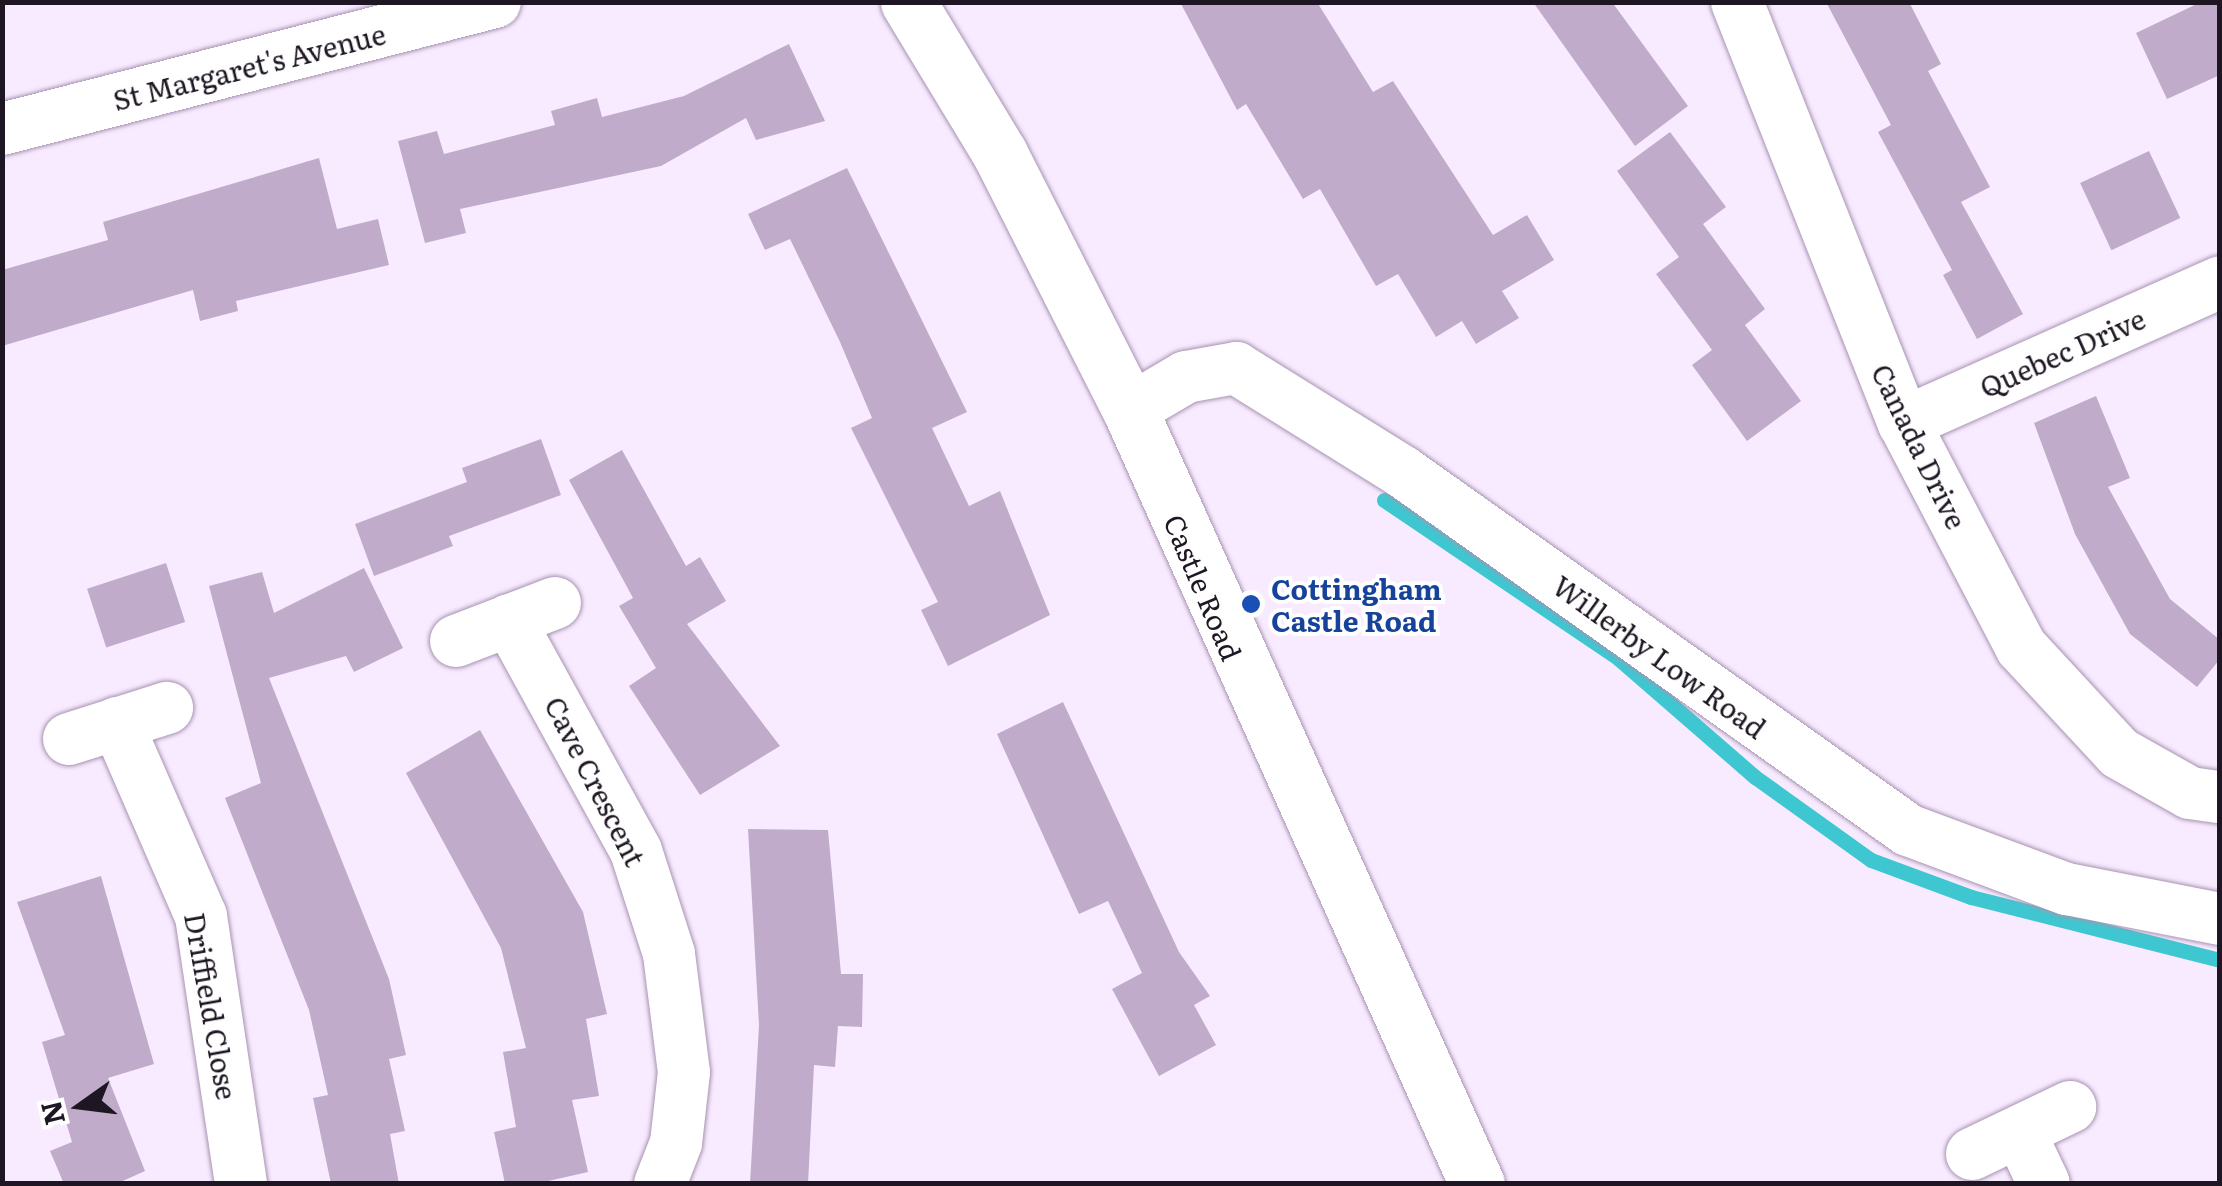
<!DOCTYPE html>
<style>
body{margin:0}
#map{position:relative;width:2222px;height:1186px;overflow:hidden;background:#f8ebff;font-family:Literata,serif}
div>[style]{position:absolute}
.stream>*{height:15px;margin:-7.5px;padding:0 7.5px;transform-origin:7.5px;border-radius:7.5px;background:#3fc7d1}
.building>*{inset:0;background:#c0abcb;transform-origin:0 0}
.roads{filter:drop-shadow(0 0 2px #a893b2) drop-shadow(0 0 2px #a893b2)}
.street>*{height:52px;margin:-26px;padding:0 26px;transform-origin:26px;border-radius:26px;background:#fff}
.secondary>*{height:55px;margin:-27.5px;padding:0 27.5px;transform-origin:27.5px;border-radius:27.5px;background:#fff}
.dots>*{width:28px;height:28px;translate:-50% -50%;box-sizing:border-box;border:5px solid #fefefe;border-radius:50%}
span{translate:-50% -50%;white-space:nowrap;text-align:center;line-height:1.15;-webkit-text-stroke:8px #fefefe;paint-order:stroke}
.street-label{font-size:28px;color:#1e1622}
.transit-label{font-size:28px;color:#164399;font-weight:700}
.left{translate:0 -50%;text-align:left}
.frame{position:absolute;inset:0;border:5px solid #1e1622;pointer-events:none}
.north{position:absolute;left:30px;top:1056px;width:100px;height:100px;-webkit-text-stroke:8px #fefefe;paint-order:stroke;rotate:256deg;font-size:28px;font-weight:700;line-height:40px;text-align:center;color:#1e1622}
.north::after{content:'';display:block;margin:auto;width:35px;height:45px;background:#1e1622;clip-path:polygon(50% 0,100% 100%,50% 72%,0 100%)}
</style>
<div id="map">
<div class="stream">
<i style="left:1384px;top:500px;width:282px;rotate:34deg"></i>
<i style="left:1618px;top:658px;width:181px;rotate:41deg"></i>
<i style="left:1755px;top:777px;width:143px;rotate:35.6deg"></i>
<i style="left:1871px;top:860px;width:107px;rotate:20.3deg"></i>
<i style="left:1971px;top:897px;width:257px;rotate:14.2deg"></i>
</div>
<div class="building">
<i style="clip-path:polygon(1180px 2px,1317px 2px,1373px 92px,1393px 81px,1493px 235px,1527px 215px,1554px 260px,1502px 291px,1519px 318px,1476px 344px,1462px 321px,1436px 337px,1398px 274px,1376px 286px,1320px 189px,1303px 199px,1246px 104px,1237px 110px)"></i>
<i style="clip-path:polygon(1533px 2px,1612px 2px,1688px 106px,1635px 146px)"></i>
<i style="clip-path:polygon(1826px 2px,1909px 2px,1941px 64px,1928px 71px,1990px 187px,1961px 202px,2023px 314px,1977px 339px,1943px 275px,1952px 270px,1878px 132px,1891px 125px)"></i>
<i style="clip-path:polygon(2201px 2px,2220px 2px,2220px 75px,2167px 99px,2136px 33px)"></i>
<i style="clip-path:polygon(789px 44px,825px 121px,756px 140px,746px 118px,661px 166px,460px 209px,466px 233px,425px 243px,398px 141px,437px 131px,444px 154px,555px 125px,551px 111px,597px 98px,602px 117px,684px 96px)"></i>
<i style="clip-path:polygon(1670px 132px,1726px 207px,1703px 224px,1765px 309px,1745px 325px,1801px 401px,1747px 441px,1692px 365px,1712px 350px,1656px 274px,1679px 257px,1617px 171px)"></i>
<i style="left:2149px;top:151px;width:74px;height:76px;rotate:65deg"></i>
<i style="clip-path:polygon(319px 158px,337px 229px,378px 219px,389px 265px,236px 301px,238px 311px,200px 321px,193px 290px,2px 346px,2px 270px,108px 240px,103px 222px)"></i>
<i style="clip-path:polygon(847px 168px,967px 412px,932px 428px,969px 506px,1000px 491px,1050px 615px,948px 666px,921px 610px,938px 602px,851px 428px,872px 418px,840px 342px,790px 239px,765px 250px,748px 214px)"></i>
<i style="clip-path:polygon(2096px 396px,2130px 478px,2108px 487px,2170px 599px,2220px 640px,2220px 659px,2197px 687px,2130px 634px,2075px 534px,2034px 423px)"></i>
<i style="clip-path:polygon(541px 439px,561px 495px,449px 536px,453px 546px,374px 576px,355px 524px,467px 482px,462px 468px)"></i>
<i style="clip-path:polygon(622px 450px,686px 566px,700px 557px,726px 601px,687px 624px,780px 746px,700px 795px,629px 686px,656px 668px,619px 606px,633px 598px,569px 480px)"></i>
<i style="left:166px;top:563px;width:62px;height:83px;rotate:72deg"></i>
<i style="clip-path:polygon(364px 568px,403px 648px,354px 672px,346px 656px,269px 678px,389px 979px,406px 1055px,389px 1059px,405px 1131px,390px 1134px,399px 1184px,331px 1184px,313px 1098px,328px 1095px,309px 1010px,225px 798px,261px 783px,209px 586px,262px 572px,274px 613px)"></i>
<i style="clip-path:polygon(1063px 702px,1179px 952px,1210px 996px,1194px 1005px,1216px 1045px,1159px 1076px,1112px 989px,1142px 973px,1108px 901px,1079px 914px,997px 734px)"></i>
<i style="clip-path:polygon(480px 730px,583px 912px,607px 1014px,586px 1019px,599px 1096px,572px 1100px,588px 1172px,535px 1184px,505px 1184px,494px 1132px,516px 1127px,503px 1052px,526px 1048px,501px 948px,406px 773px)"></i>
<i style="clip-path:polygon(748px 829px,828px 830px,841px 974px,863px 974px,862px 1027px,838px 1026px,835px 1067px,814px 1065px,808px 1184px,750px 1184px,759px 1025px)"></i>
<i style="clip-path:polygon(101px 876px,154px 1064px,108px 1078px,145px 1171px,116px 1184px,64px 1184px,50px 1151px,72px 1142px,42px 1042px,65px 1035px,17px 902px)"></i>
</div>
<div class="roads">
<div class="street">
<i style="left:1737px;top:2px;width:453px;rotate:68.4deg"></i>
<i style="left:1904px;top:423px;width:253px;rotate:62.4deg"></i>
<i style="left:2021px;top:647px;width:144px;rotate:47.2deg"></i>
<i style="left:2119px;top:753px;width:81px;rotate:29.4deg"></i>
<i style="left:2190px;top:793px;width:30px;rotate:8deg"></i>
<i style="left:2px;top:129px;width:509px;rotate:-14.45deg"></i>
<i style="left:1130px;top:410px;width:65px;rotate:-30.5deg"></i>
<i style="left:1186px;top:377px;width:51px;rotate:-10.2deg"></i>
<i style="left:1236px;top:368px;width:197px;rotate:31.9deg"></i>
<i style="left:1403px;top:472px;width:619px;rotate:35.33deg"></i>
<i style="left:1908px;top:830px;width:170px;rotate:20.4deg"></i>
<i style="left:2067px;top:889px;width:156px;rotate:11.1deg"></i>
<i style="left:1904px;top:423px;width:346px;rotate:-24deg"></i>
<i style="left:509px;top:620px;width:264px;rotate:61.2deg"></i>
<i style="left:636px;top:851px;width:108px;rotate:72.2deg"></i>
<i style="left:669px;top:954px;width:119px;rotate:82.8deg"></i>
<i style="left:684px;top:1072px;width:71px;rotate:96.4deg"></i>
<i style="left:676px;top:1143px;width:44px;rotate:111.3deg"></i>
<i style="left:456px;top:641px;width:106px;rotate:-21deg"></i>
<i style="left:117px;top:723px;width:210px;rotate:66.5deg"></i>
<i style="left:201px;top:916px;width:271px;rotate:81.5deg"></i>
<i style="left:69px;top:739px;width:103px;rotate:-17.6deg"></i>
<i style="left:2020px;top:1133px;width:56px;rotate:64.8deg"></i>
<i style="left:1972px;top:1154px;width:109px;rotate:-25.6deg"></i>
</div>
<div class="secondary">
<i style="left:908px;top:2px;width:178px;rotate:58.8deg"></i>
<i style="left:1000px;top:154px;width:287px;rotate:63.1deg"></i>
<i style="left:1130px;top:410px;width:848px;rotate:65.85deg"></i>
</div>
</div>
<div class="dots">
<i style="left:1251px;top:604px;background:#1a4fb4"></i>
</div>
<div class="street-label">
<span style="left:249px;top:66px;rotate:-14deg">St Margaret's Avenue</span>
<span style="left:2062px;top:352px;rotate:-24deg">Quebec Drive</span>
<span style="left:1920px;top:446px;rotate:64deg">Canada Drive</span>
<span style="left:1204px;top:587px;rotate:67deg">Castle Road</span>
<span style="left:1660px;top:656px;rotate:36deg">Willerby Low Road</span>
<span style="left:596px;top:781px;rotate:63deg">Cave Crescent</span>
<span style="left:212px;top:1006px;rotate:80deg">Driffield Close</span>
</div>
<div class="transit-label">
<span class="left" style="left:1271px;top:604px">Cottingham<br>Castle Road</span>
</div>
<div class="frame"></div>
<div class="north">N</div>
</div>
